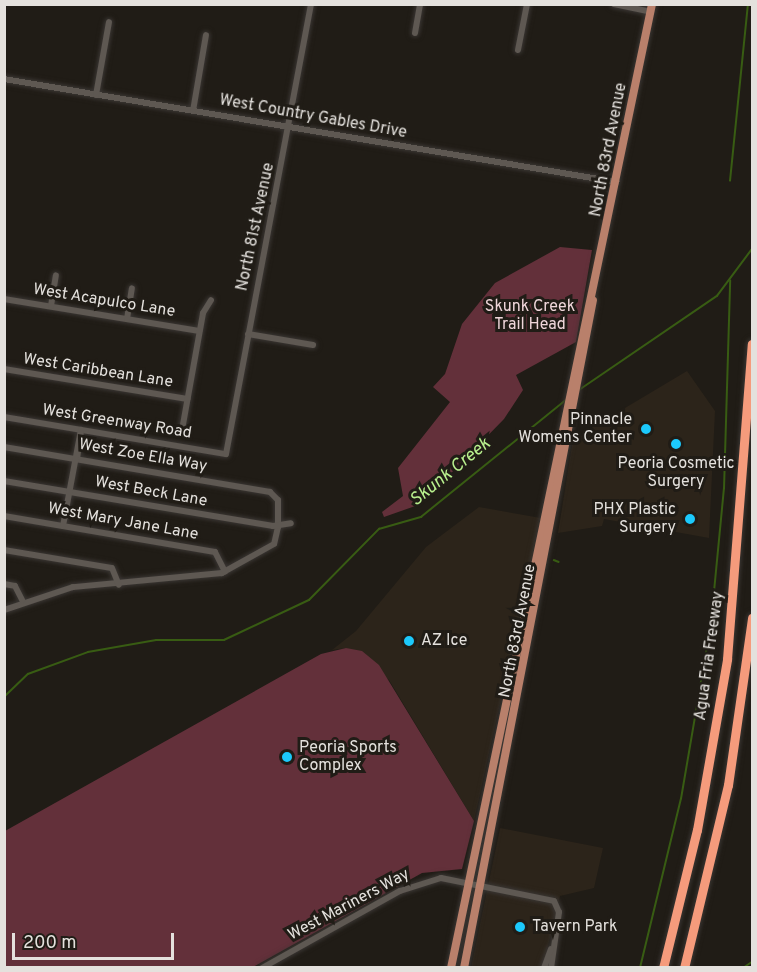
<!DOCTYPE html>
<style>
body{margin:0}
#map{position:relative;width:757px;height:972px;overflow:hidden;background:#201c16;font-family:Overpass,sans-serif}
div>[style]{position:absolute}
.built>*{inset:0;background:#2c241a}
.green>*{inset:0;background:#63303a}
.stream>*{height:1.5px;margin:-0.75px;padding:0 0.75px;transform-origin:0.75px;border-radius:0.75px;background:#385c13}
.roads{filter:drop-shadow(0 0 2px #3a3633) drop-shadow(0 0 2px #3a3633)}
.minor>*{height:6px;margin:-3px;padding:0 3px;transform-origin:3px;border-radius:3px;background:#5e5852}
.major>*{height:8px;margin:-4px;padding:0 4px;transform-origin:4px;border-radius:4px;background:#b9806b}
.highway>*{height:9px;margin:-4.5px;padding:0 4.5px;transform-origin:4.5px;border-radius:4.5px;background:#f59b7c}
.dots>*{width:16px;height:16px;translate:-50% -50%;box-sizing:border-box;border:3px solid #201c16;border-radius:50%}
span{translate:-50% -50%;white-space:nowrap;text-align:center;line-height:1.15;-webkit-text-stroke:6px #201c16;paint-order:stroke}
.street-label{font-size:16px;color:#e4e1dd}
.park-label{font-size:16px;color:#efd6da}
.poi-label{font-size:16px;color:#e4e1dd}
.right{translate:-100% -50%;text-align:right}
.left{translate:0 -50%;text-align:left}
.water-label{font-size:18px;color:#b9f08e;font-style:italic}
.frame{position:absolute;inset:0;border:6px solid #e4e1dd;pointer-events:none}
.scale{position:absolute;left:12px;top:933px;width:162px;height:27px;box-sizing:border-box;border:3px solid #e4e1dd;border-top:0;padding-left:8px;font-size:18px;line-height:21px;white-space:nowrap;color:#e4e1dd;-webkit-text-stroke:4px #201c16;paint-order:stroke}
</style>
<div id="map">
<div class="built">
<i style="clip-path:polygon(687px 371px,715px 411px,709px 538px,604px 519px,602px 526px,558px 533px,573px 439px)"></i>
<i style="clip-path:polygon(479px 507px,541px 518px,474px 821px,389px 680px,346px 648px,332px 650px,356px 631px,426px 547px)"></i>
<i style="clip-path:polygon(500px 828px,603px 848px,594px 888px,560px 896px,543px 967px,471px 968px)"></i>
</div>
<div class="green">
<i style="clip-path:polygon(560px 247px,592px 250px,576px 342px,516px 375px,523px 390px,504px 419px,421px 504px,384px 517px,382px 512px,403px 496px,398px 468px,450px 402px,433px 387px,445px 374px,462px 324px,495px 283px)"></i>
<i style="clip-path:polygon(346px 648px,362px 651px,379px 665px,474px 821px,462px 869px,422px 873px,253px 967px,5px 967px,5px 831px,321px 654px)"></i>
</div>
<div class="stream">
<i style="left:730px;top:181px;width:178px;rotate:-84.2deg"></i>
<i style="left:579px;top:390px;width:167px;rotate:-34.3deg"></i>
<i style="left:717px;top:296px;width:59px;rotate:-53.3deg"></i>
<i style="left:554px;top:560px;width:5px;rotate:22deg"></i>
<i style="left:4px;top:697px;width:33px;rotate:-44deg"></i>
<i style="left:28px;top:674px;width:64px;rotate:-20.1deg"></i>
<i style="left:88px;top:652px;width:69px;rotate:-10deg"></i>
<i style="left:156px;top:640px;width:68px"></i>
<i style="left:224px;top:640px;width:94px;rotate:-25.2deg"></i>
<i style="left:309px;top:600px;width:100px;rotate:-45.4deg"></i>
<i style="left:379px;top:529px;width:44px;rotate:-15.9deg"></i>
<i style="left:421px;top:517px;width:186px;rotate:-38.9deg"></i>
<i style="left:640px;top:968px;width:174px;rotate:-76.4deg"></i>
<i style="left:681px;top:799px;width:179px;rotate:-80.3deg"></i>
<i style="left:711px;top:623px;width:135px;rotate:-84.5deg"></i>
<i style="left:724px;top:489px;width:208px;rotate:-88.3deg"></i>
<i style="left:743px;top:968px;width:11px;rotate:-34deg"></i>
</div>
<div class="roads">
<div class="minor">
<i style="left:614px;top:4px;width:38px;rotate:12deg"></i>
<i style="left:415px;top:33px;width:29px;rotate:-80deg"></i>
<i style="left:518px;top:50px;width:47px;rotate:-78.9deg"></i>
<i style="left:4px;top:79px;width:621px;rotate:9.55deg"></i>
<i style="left:96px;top:95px;width:74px;rotate:-79.9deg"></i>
<i style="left:193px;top:111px;width:77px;rotate:-80.3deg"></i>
<i style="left:4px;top:299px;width:198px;rotate:9.3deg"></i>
<i style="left:51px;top:306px;width:31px;rotate:-81deg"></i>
<i style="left:127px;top:319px;width:31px;rotate:-81deg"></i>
<i style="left:248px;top:334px;width:66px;rotate:9.6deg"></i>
<i style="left:4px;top:369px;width:186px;rotate:9.3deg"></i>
<i style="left:4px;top:417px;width:225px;rotate:9.5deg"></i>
<i style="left:226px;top:454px;width:458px;rotate:-79.3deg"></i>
<i style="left:182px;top:430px;width:119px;rotate:-79.8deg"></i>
<i style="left:203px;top:313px;width:15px;rotate:-58deg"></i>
<i style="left:4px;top:447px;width:270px;rotate:9.6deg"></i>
<i style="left:270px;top:492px;width:11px;rotate:45deg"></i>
<i style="left:278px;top:500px;width:27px;rotate:90deg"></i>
<i style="left:278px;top:527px;width:17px;rotate:103deg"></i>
<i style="left:274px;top:544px;width:60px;rotate:150.9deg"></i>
<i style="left:222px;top:573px;width:150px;rotate:174.6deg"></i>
<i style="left:73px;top:587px;width:73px;rotate:161.6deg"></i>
<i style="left:77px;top:459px;width:29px;rotate:-82deg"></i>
<i style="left:4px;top:481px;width:273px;rotate:9.5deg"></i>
<i style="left:273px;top:526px;width:18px;rotate:-9deg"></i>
<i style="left:4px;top:516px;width:214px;rotate:9.7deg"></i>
<i style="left:215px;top:552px;width:22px;rotate:63deg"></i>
<i style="left:63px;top:526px;width:98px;rotate:-79.4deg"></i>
<i style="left:4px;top:550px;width:109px;rotate:9.5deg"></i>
<i style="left:112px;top:568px;width:18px;rotate:68deg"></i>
<i style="left:4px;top:584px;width:11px;rotate:10deg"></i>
<i style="left:15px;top:586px;width:16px;rotate:63deg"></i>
<i style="left:262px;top:968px;width:158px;rotate:-29.2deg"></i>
<i style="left:400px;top:891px;width:43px;rotate:-17.6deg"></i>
<i style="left:441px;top:878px;width:115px;rotate:11.5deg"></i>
<i style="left:554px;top:901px;width:12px;rotate:66deg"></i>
<i style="left:559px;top:912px;width:57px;rotate:98.1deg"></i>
<i style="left:544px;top:968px;width:20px;rotate:-70deg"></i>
</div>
<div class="major">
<i style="left:451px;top:968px;width:985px;rotate:-78.22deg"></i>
<i style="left:464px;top:968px;width:680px;rotate:-79.07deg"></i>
</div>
<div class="highway">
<i style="left:663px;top:968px;width:142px;rotate:-76.2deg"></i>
<i style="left:697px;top:830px;width:174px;rotate:-80deg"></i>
<i style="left:727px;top:659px;width:316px;rotate:-85.5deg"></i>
<i style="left:684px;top:968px;width:188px;rotate:-76.5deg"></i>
<i style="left:728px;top:785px;width:169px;rotate:-81.8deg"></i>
</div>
</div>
<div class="dots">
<i style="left:646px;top:429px;background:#1cc9fc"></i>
<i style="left:676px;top:444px;background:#1cc9fc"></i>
<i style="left:690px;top:519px;background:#1cc9fc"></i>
<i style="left:409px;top:641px;background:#1cc9fc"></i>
<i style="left:287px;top:757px;background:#1cc9fc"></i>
<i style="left:520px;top:927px;background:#1cc9fc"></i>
</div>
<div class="street-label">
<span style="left:313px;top:117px;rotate:10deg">West Country Gables Drive</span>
<span style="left:609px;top:150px;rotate:-79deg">North 83rd Avenue</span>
<span style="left:256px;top:227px;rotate:-78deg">North 81st Avenue</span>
<span style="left:104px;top:301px;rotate:9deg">West Acapulco Lane</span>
<span style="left:98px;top:371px;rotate:9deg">West Caribbean Lane</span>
<span style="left:117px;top:422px;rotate:9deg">West Greenway Road</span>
<span style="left:143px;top:456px;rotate:10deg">West Zoe Ella Way</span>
<span style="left:151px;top:492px;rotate:10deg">West Beck Lane</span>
<span style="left:123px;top:522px;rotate:10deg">West Mary Jane Lane</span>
<span style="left:518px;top:631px;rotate:-79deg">North 83rd Avenue</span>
<span style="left:710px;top:656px;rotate:-82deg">Agua Fria Freeway</span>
<span style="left:349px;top:905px;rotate:-28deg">West Mariners Way</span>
</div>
<div class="park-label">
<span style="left:530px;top:316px">Skunk Creek<br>Trail Head</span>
</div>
<div class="poi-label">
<span class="right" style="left:632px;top:429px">Pinnacle<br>Womens Center</span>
<span style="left:676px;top:473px">Peoria Cosmetic<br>Surgery</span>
<span class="right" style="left:676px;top:519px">PHX Plastic<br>Surgery</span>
<span class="left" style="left:421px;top:641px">AZ Ice</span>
<span class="left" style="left:299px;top:757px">Peoria Sports<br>Complex</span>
<span class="left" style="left:532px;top:927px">Tavern Park</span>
</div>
<div class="water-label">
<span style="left:451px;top:473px;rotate:-39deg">Skunk Creek</span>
</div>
<div class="frame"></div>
<div class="scale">200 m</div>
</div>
